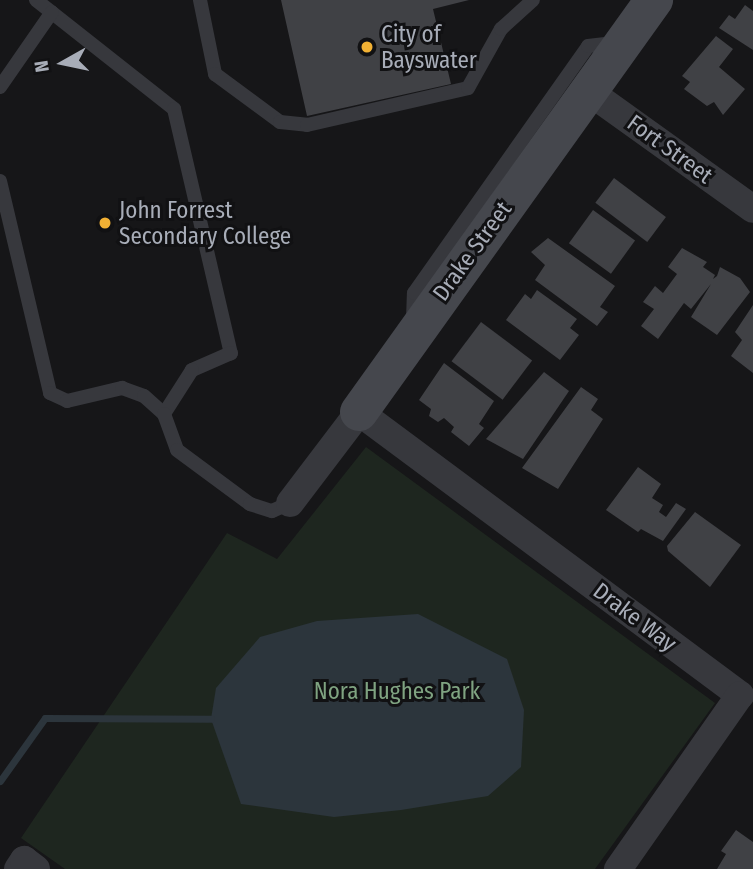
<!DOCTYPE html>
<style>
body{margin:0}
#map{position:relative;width:753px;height:869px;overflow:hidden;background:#161618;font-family:"Fira Sans Condensed",sans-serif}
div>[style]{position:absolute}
.green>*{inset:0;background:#1e261f}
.water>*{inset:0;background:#2c353c}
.stream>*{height:7px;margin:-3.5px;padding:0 3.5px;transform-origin:3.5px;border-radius:3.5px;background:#2c353c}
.building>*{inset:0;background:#404145;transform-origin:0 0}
.lane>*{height:14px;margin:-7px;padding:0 7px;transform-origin:7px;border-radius:7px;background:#37383d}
.street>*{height:28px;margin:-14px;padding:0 14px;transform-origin:14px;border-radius:14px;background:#37383d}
.secondary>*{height:38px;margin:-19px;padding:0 19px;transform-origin:19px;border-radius:19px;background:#45474d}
.dots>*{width:19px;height:19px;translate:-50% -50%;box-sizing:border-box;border:4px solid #111113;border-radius:50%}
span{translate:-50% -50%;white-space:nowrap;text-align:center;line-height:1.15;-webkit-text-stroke:6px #111113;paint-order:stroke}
.poi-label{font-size:23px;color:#a8adb8}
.left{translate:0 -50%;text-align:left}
.street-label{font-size:23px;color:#a8adb8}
.park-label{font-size:23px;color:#7fa381}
.north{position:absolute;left:28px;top:28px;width:70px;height:70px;-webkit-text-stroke:5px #111113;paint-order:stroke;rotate:261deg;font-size:19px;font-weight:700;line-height:28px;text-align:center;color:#a8adb8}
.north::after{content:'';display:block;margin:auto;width:24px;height:32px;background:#a8adb8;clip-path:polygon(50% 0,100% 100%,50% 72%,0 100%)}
</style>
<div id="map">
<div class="green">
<i style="clip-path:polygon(366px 447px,715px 703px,595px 869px,65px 869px,21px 838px,227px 533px,277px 559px)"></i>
</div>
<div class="water">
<i style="clip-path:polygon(418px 614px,507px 659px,524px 710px,521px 767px,488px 796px,401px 810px,334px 817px,241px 804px,211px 719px,216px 688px,260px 637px,317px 621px)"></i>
</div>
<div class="stream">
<i style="left:0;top:781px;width:77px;rotate:-54.5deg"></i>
<i style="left:45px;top:718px;width:166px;rotate:0.3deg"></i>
</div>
<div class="building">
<i style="clip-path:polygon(281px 0,469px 0,433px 9px,451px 84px,307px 116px)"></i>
<i style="clip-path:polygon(745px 5px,753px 11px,753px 50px,719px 28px,729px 15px,735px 19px)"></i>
<i style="clip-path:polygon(716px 36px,733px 49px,719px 67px,745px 89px,723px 115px,714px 102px,707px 106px,684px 89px,690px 82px,682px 76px)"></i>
<i style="left:614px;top:178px;width:65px;height:31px;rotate:37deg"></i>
<i style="left:593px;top:210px;width:52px;height:41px;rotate:36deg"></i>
<i style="clip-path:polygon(548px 238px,615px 286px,600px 307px,608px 312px,597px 326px,535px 280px,545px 265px,531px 252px)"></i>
<i style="clip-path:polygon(682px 248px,707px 262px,703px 267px,715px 275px,713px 279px,717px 276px,720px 267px,740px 278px,750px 292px,717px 335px,691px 317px,711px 284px,691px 309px,684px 303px,658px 339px,641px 326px,654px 309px,643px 302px,655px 286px,663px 293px,677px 274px,668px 267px)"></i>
<i style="clip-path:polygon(537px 290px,577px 319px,570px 328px,579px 335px,560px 360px,506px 320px,525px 294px,531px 299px)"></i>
<i style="clip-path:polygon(753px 305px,753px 373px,731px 356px,742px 340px,735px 332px)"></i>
<i style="left:481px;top:322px;width:64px;height:49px;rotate:37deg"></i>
<i style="clip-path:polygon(444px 363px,494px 401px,479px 424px,484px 428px,469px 446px,451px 432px,454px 427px,444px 418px,438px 422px,429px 416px,431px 409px,419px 400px)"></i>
<i style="clip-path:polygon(544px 372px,569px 391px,523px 459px,486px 439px)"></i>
<i style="clip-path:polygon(581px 387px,598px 399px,591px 410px,603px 419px,558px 489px,522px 468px)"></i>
<i style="clip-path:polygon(638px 467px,661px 484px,652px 498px,663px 505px,659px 512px,666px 517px,676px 503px,686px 509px,663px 541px,641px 529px,638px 532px,606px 510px)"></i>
<i style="clip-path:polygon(695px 512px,741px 545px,710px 587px,668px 551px,667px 546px)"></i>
<i style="clip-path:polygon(736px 830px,753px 842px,753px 869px,717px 869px,726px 854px,721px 851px)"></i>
</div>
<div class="lane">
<i style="left:36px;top:0;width:176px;rotate:38.3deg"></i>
<i style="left:174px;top:109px;width:251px;rotate:76.9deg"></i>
<i style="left:231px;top:353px;width:43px;rotate:156.4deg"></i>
<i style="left:192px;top:370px;width:52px;rotate:122.5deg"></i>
<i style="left:200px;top:0;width:76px;rotate:78.5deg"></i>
<i style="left:215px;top:74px;width:81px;rotate:36.4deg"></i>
<i style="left:280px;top:122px;width:27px;rotate:6deg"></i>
<i style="left:307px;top:125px;width:165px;rotate:-12.9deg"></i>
<i style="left:468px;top:88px;width:68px;rotate:-60.8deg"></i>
<i style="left:501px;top:29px;width:43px;rotate:-42.2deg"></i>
<i style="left:0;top:87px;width:91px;rotate:-55.3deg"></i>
<i style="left:0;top:181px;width:218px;rotate:76.7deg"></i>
<i style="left:50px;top:393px;width:19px;rotate:25deg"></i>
<i style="left:67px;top:401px;width:57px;rotate:-13.3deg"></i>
<i style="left:122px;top:388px;width:23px;rotate:20deg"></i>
<i style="left:144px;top:396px;width:27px;rotate:42deg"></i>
<i style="left:164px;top:414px;width:38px;rotate:70deg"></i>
<i style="left:177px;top:450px;width:91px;rotate:36.5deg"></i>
<i style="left:250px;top:504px;width:23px;rotate:18deg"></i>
<i style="left:272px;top:511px;width:20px;rotate:-24deg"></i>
<i style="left:413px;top:319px;width:26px;rotate:-88deg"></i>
<i style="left:414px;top:293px;width:302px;rotate:-54.8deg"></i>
<i style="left:588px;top:46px;width:26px;rotate:-7deg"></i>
</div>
<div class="street">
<i style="left:587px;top:90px;width:204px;rotate:35.6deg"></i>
<i style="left:290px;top:503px;width:114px;rotate:-52.8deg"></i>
<i style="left:359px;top:412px;width:475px;rotate:36.6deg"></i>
<i style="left:740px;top:695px;width:213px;rotate:125deg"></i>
<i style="left:18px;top:869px;width:11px;rotate:-56deg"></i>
<i style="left:24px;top:860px;width:15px;rotate:37deg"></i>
</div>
<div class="secondary">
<i style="left:359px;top:412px;width:507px;rotate:-54.4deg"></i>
</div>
<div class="dots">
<i style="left:367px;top:47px;background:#f2b134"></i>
<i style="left:105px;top:223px;background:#f2b134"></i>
</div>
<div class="poi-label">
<span class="left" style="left:381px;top:47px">City of<br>Bayswater</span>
<span class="left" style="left:119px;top:223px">John Forrest<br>Secondary College</span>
</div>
<div class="street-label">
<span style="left:670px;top:149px;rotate:36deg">Fort Street</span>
<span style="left:472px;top:251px;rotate:-54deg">Drake Street</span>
<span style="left:635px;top:617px;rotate:37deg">Drake Way</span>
</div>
<div class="park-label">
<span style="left:397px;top:691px">Nora Hughes Park</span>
</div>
<div class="north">N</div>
</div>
